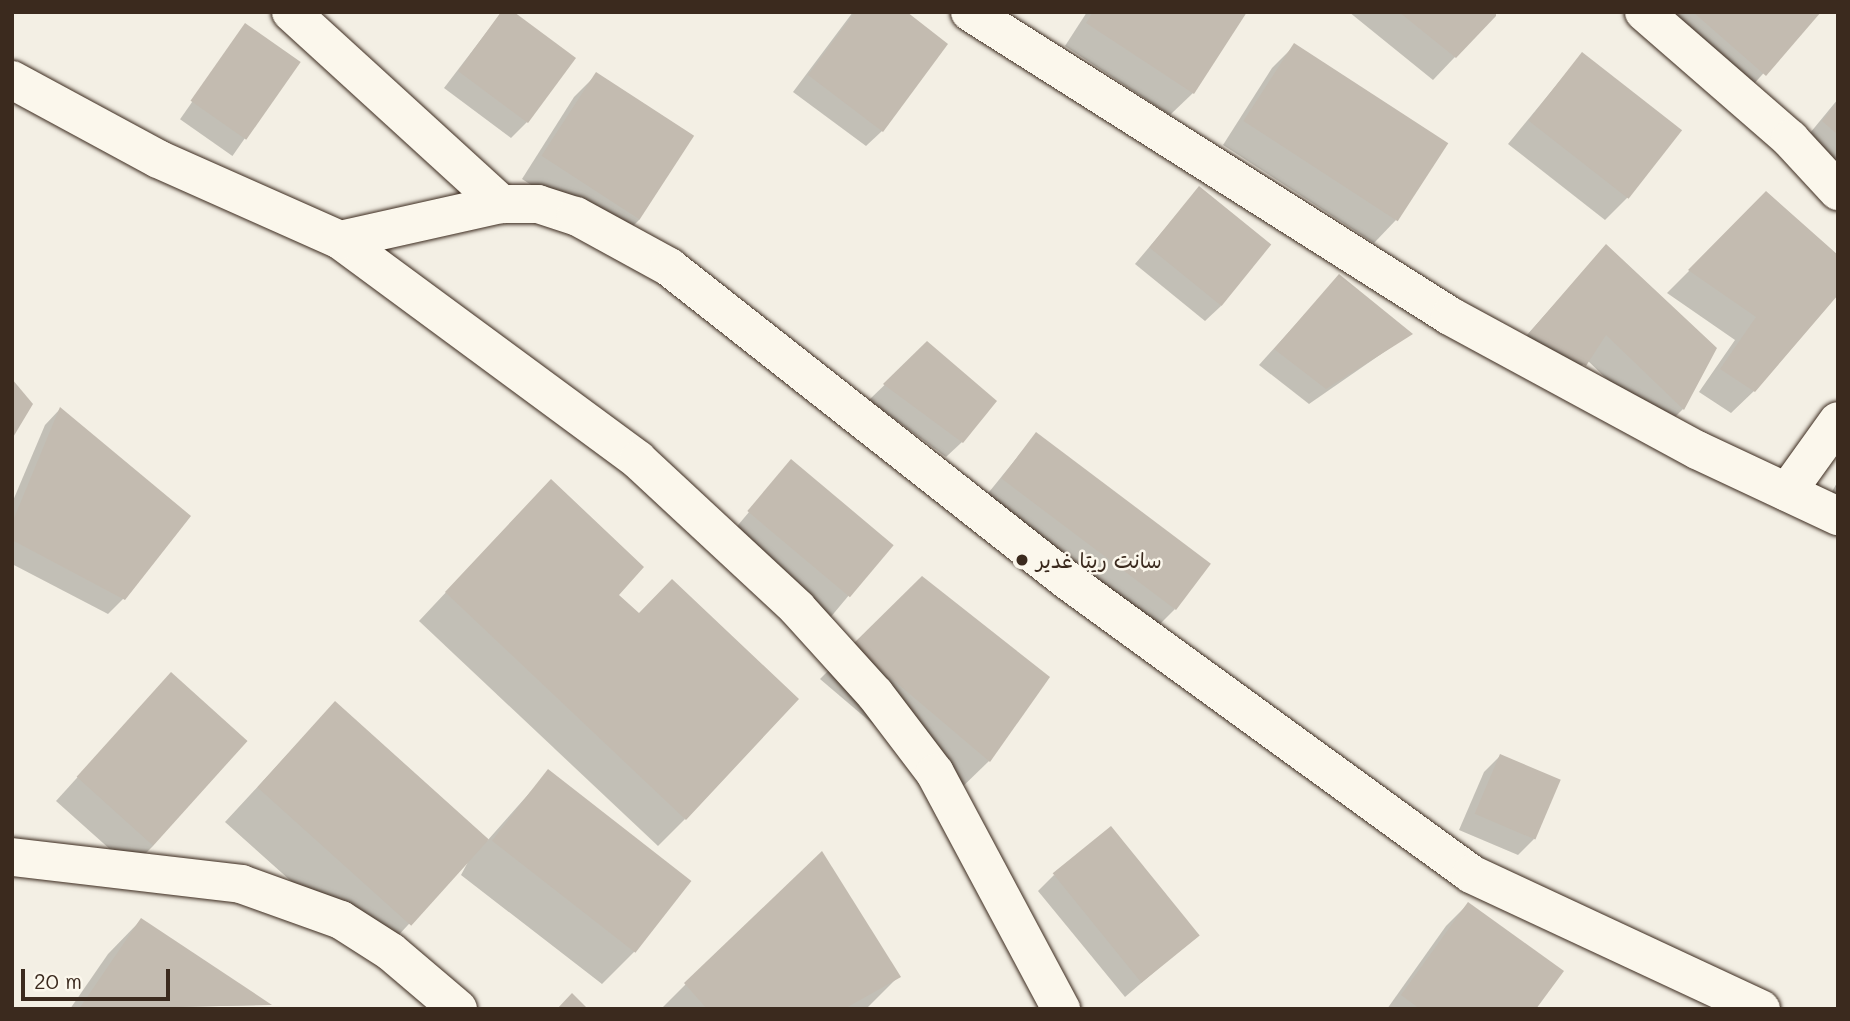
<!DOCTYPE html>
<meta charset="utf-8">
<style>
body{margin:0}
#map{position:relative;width:1850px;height:1021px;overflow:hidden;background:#f3efe4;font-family:Mali,"Playpen Sans Arabic",sans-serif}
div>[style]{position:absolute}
.shadow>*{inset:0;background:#0003;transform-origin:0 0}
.building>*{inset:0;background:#c3bbb0;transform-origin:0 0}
.roads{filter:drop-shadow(0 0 2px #3b2a1e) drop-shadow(0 0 2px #3b2a1e)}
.street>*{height:38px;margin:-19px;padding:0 19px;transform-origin:19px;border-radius:19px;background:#fbf7ec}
.secondary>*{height:38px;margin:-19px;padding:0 19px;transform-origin:19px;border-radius:19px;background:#fbf7ec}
.dots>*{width:19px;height:19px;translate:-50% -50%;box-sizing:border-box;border:4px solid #fbf7ec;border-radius:50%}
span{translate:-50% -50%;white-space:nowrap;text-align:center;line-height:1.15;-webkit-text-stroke:5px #fbf7ec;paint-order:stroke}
.poi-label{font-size:21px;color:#3b2a1e}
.left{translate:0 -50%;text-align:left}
.frame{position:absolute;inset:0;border:14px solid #3b2a1e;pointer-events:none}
.scale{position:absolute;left:21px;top:969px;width:149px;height:32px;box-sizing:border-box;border:4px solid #3b2a1e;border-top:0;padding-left:9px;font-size:21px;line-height:24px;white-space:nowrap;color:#3b2a1e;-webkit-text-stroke:5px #fbf7ec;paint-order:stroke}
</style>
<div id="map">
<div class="shadow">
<i style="clip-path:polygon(502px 12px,527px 122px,511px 138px,444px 88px)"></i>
<i style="clip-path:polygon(853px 12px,904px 12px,882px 131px,866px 146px,793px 92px)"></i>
<i style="clip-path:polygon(1087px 12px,1245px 12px,1193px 93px,1170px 115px,1065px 46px)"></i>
<i style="clip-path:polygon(1349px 12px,1494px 12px,1495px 15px,1433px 80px)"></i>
<i style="clip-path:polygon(1646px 12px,1819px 12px,1742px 97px)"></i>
<i style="left:246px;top:25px;width:64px;height:115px;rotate:35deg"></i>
<i style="clip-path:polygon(1295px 45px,1396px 220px,1374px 243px,1223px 145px,1272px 68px)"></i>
<i style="clip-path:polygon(1582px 54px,1628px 197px,1605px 220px,1508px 144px)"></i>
<i style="clip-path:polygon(596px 75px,640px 219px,618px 241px,522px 179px,574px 97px)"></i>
<i style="clip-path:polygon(1838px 99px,1838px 175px,1801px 144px)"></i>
<i style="clip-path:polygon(1199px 188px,1221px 306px,1205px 321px,1135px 264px)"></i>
<i style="clip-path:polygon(1766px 194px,1754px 391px,1731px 413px,1699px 392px,1735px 340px,1667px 293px)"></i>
<i style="clip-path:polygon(1606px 247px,1715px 349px,1683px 409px,1661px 431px,1587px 360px,1562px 387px,1508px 356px)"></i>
<i style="clip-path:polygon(1324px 293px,1410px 334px,1309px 404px,1259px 365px)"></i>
<i style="clip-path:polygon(928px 343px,962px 442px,946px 457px,869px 400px)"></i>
<i style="clip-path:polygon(60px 409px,124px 598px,108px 614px,12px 564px,12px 503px,45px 425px)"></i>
<i style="clip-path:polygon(1036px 434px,1175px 609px,1153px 631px,981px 502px)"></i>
<i style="left:791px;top:462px;width:130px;height:113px;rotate:40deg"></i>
<i style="clip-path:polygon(1838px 481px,1838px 511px,1825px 504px)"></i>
<i style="clip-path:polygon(524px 509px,616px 595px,685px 819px,658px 846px,419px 621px)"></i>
<i style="clip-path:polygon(853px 646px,1047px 678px,989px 761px,955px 794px,820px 679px)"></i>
<i style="clip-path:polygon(171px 674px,153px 846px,131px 868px,56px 801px)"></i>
<i style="clip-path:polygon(335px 703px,487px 841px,548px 772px,635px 951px,602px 984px,461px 875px,469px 860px,377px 958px,225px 822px)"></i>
<i style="clip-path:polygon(1500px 756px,1534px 839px,1518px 855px,1459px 830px,1484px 772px)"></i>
<i style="clip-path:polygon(1054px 875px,1197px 935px,1125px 997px,1038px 891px)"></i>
<i style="clip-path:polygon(1468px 904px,1534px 1009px,1387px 1009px,1446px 926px)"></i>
<i style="clip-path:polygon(141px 920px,269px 1005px,70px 1009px,108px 954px)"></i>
<i style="clip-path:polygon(899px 976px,866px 1009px,661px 1009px,686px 984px)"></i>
</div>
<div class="building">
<i style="clip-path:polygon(501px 12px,514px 12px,576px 58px,528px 123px,458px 71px)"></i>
<i style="clip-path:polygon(855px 12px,907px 12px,948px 44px,883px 132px,808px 75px)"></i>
<i style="clip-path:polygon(1093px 12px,1247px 12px,1194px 94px,1086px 23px)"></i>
<i style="clip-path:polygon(1399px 12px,1496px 12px,1496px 16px,1456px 58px)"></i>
<i style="clip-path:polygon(1693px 12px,1821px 12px,1766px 76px)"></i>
<i style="left:245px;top:23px;width:68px;height:95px;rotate:35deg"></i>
<i style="left:1294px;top:43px;width:184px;height:93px;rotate:33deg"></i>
<i style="left:1582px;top:52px;width:127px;height:87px;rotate:38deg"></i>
<i style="left:596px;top:72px;width:117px;height:100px;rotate:33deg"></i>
<i style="clip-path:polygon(1838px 101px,1838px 135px,1822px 121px)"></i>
<i style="left:1199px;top:186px;width:93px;height:79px;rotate:39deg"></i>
<i style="clip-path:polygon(1766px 191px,1838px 255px,1838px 295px,1755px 392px,1720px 369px,1756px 317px,1688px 270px)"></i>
<i style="clip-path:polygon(1606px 244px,1717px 348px,1684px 410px,1606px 335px,1586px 366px,1529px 333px)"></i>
<i style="clip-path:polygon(1339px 274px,1413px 334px,1326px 389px,1274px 349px)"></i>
<i style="clip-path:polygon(927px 341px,997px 401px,963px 443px,883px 384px)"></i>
<i style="clip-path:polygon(12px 379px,33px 404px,12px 439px)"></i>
<i style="clip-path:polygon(60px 407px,191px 516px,125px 600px,12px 540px,12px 523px)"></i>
<i style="left:1036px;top:432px;width:219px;height:58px;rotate:37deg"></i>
<i style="left:791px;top:459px;width:134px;height:68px;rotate:40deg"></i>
<i style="clip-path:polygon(551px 479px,644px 567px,619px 595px,639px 613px,672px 579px,799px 699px,686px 820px,445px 592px)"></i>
<i style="clip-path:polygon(922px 576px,1050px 677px,990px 762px,852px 645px)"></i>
<i style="left:171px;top:672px;width:103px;height:141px;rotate:42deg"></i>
<i style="left:335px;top:701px;width:207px;height:116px;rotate:42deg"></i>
<i style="left:1500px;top:754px;width:66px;height:65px;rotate:23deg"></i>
<i style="left:548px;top:769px;width:182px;height:91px;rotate:38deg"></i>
<i style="left:1111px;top:826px;width:141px;height:75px;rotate:51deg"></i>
<i style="clip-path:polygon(822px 851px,901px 977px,844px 1009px,707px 1009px,684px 983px)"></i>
<i style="clip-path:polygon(1468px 902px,1564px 971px,1536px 1009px,1420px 1009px,1401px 995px)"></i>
<i style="clip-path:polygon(141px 918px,272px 1005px,79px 1009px)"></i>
<i style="clip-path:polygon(572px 993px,588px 1009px,557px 1009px)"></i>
</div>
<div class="roads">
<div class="street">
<i style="left:291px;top:12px;width:285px;rotate:42.4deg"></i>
<i style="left:970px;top:12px;width:568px;rotate:32.35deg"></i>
<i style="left:1450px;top:316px;width:281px;rotate:28.5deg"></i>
<i style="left:1697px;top:450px;width:156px;rotate:25.1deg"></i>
<i style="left:1644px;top:12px;width:194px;rotate:41deg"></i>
<i style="left:1790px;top:139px;width:71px;rotate:47.3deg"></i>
<i style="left:340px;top:240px;width:370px;rotate:36.4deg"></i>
<i style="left:638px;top:460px;width:217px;rotate:42.9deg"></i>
<i style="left:797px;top:608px;width:116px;rotate:47.8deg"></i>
<i style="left:875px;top:694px;width:99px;rotate:52.8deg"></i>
<i style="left:935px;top:773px;width:268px;rotate:61.9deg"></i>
<i style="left:1787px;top:492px;width:87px;rotate:-54.3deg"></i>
<i style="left:12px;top:857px;width:231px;rotate:6.7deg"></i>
<i style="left:241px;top:884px;width:106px;rotate:19.8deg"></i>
<i style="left:341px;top:920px;width:59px;rotate:32.6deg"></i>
<i style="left:391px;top:952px;width:88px;rotate:40.4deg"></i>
</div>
<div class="secondary">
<i style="left:12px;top:80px;width:166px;rotate:28.4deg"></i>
<i style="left:158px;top:159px;width:199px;rotate:24deg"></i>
<i style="left:340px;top:240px;width:165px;rotate:-12.6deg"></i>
<i style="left:501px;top:204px;width:37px"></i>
<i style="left:538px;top:204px;width:40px;rotate:18deg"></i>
<i style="left:576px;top:216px;width:106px;rotate:28.7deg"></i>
<i style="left:669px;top:267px;width:508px;rotate:38.2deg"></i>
<i style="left:1068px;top:581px;width:498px;rotate:36deg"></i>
<i style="left:1471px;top:874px;width:320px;rotate:25deg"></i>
</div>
</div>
<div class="dots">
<i style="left:1022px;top:560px;background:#3b2a1e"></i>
</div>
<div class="poi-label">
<span class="left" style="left:1036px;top:560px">سانت ريتا غدير</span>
</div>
<div class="frame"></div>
<div class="scale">20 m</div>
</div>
